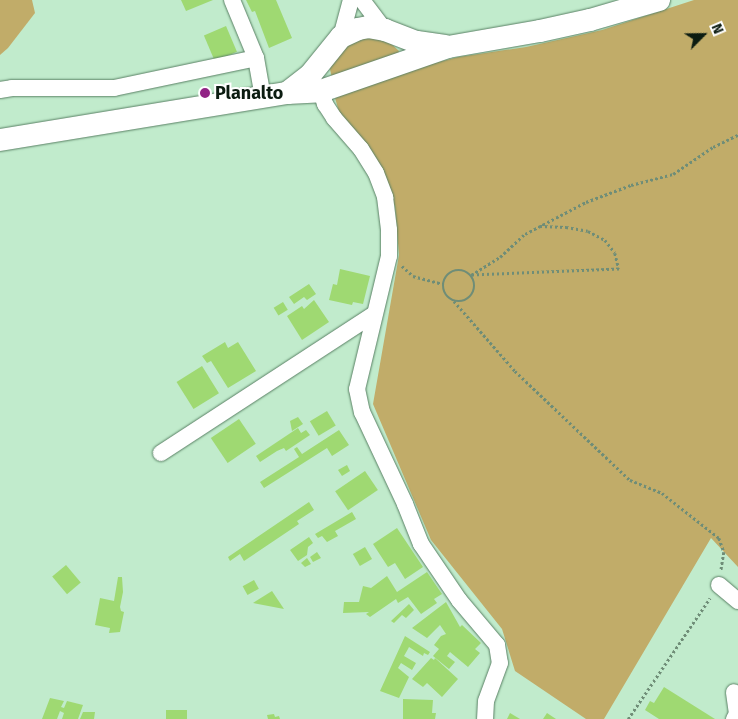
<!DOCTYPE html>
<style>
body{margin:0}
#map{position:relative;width:738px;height:719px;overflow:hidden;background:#c1ebcc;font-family:"Fira Sans",sans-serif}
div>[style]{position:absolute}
.green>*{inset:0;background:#c1ac69}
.building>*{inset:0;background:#9fd972;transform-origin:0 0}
.path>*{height:2.5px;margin-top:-1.25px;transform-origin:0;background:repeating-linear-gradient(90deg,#6f8d77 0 2.5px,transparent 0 5px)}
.path>.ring{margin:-1.25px;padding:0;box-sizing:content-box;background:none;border:2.5px solid #6f8d77;border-radius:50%}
.roads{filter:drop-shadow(0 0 1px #598064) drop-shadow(0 0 1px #598064)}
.street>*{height:16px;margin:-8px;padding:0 8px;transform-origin:8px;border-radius:8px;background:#fff}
.secondary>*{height:22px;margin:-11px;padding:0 11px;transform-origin:11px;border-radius:11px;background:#fff}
.dots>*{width:14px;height:14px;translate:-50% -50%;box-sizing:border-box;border:2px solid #fff;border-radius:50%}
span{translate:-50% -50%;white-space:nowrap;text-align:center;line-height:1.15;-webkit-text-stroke:4px #fff;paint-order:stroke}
.poi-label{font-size:18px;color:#0c1c11;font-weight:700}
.left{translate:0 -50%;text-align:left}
.north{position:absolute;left:678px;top:10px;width:50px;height:50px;-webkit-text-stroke:4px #fff;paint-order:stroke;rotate:67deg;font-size:14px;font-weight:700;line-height:20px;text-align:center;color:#0c1c11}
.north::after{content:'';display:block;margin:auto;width:18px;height:22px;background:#0c1c11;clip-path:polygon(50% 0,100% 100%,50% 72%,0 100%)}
</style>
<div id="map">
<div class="green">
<i style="clip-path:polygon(0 0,32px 0,35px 13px,8px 48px,0 55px)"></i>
<i style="clip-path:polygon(694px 0,738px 0,738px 567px,711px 538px,604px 719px,586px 719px,515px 671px,502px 629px,431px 540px,373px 404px,399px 255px,395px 207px,387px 182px,340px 115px,335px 98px,411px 69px,458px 57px,526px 47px,602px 30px)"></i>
<i style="clip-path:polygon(359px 35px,386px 39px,399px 51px,398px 56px,332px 79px,330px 69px,332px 58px)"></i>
</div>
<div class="building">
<i style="clip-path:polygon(181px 0,213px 0,186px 11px)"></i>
<i style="clip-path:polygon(246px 0,276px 0,292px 38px,269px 48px,255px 11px,252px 12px)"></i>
<i style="left:226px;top:26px;width:28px;height:24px;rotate:67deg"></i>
<i style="clip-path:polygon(340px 269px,370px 276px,363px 304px,353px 302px,352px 305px,329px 300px,333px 284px,337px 285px)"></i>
<i style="clip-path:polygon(309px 284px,316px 294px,307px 300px,304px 297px,294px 304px,289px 297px)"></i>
<i style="clip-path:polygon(314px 300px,329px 322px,302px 340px,287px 316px,302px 306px,304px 309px)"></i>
<i style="left:283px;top:302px;width:9px;height:11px;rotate:58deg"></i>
<i style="clip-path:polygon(225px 342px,228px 348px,238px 342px,256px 371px,228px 388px,211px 361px,207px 363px,202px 356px)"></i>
<i style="left:202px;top:366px;width:32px;height:30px;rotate:58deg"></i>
<i style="left:327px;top:411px;width:17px;height:20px;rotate:59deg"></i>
<i style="clip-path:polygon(298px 417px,303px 424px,292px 431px,290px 421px)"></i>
<i style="left:239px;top:419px;width:30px;height:34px;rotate:56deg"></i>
<i style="clip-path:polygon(298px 428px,301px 433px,306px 430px,310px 435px,286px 451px,284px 448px,277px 451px,260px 462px,256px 456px)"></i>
<i style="clip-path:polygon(339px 430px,349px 445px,332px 456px,327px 448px,264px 488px,260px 482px,299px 457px,294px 449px,297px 447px,302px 454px)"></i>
<i style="clip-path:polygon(347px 465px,350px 471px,342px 476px,338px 470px)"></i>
<i style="left:365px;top:471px;width:23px;height:36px;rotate:56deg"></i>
<i style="clip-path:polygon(309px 502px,314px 510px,297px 521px,299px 524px,244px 561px,240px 554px,230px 561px,228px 557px)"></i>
<i style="clip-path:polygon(352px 512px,356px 519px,335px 531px,338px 536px,327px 542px,322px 536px,318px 538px,315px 534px)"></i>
<i style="clip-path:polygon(397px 528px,423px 567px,405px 579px,395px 563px,388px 567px,373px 544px)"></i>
<i style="clip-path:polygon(309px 537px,313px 543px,308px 547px,307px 555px,298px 561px,290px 550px)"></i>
<i style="left:365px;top:547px;width:14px;height:14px;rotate:60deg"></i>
<i style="clip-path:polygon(317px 552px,321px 558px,313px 562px,310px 557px)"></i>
<i style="clip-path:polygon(307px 558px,311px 564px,305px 567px,301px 563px)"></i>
<i style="left:66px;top:565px;width:23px;height:18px;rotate:50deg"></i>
<i style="clip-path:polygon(427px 572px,442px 594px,434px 599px,437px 603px,421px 614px,408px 597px,398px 603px,396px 599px,370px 617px,366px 614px,369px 612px,343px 613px,344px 602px,359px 602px,363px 586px,371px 588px,387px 576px,397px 592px)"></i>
<i style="clip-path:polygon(118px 577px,122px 577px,123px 592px,120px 607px,121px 611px,124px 612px,120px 632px,109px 633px,110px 628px,95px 625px,100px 598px,114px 601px)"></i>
<i style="left:254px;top:580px;width:10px;height:13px;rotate:61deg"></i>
<i style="clip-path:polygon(272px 591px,284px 609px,253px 603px)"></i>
<i style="clip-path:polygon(446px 602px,460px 627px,462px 625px,481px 643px,475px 649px,480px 653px,468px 667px,450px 652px,447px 656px,455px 662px,449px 669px,433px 656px,439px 649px,434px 645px,441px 636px,446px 634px,440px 625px,427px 638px,412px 628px)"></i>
<i style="clip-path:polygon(409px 604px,414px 610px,406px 618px,402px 615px,394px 623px,391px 621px)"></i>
<i style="clip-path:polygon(405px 636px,430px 652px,428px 655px,424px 653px,423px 656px,409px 647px,408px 649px,404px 656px,416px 663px,412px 670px,401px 663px,398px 668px,409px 677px,399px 698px,380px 691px)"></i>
<i style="clip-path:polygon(431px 658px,434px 660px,435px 658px,458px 679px,442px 697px,427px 683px,423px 687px,412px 679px)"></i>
<i style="clip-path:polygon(664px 687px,715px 719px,659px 719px,645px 710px,650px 701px,654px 703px)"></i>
<i style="clip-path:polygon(50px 698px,64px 701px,61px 707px,64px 708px,67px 701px,83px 705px,78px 719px,62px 719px,64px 713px,60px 711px,57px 719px,42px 719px)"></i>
<i style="clip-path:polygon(403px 699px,433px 700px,432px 713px,436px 713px,435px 719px,403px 719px)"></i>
<i style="left:166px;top:710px;width:21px;height:9px"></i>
<i style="clip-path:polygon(83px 712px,95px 712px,94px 719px,80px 719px)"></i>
<i style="clip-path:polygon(510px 713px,520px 719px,507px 719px)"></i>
<i style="clip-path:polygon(547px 713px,556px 719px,543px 719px)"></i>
<i style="clip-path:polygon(274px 714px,275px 717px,279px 716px,280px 719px,268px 719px,267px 715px)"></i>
</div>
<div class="path">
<i style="left:540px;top:226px;width:26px;rotate:2deg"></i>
<i style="left:566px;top:227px;width:22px;rotate:10deg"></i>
<i style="left:588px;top:231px;width:19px;rotate:28deg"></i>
<i style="left:605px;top:240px;width:16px;rotate:52deg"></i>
<i style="left:615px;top:253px;width:16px;rotate:76deg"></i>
<i style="left:619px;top:269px;width:148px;rotate:177.7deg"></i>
<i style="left:471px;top:275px;width:34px;rotate:-32deg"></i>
<i style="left:500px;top:257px;width:34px;rotate:-43deg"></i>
<i style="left:525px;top:234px;width:69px;rotate:-27.7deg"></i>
<i style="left:586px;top:202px;width:48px;rotate:-20.7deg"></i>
<i style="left:631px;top:185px;width:43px;rotate:-14.7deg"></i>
<i style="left:673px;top:174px;width:48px;rotate:-34deg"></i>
<i style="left:713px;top:147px;width:28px;rotate:-26deg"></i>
<i style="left:402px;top:266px;width:15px;rotate:42deg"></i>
<i style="left:413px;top:276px;width:31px;rotate:15deg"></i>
<i class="ring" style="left:443px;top:270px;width:29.5px;height:29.5px"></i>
<i style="left:454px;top:301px;width:93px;rotate:48.9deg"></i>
<i style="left:515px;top:371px;width:158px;rotate:43.5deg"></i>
<i style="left:630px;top:480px;width:35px;rotate:22deg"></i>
<i style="left:662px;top:493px;width:73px;rotate:38.3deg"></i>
<i style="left:719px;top:538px;width:15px;rotate:70deg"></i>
<i style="left:724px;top:552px;width:19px;rotate:99deg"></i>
<i style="left:628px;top:719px;width:146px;rotate:-55.9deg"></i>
</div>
<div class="roads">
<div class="street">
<i style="left:232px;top:0;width:63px;rotate:67.5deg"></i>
<i style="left:256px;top:58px;width:40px;rotate:80deg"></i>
<i style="left:362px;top:0;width:38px;rotate:53deg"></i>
<i style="left:341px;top:37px;width:38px;rotate:-75deg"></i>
<i style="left:0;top:90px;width:12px;rotate:-9deg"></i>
<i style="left:12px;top:88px;width:102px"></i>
<i style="left:114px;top:88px;width:145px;rotate:-11.9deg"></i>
<i style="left:321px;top:91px;width:14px;rotate:73deg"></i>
<i style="left:325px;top:104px;width:17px;rotate:57deg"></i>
<i style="left:334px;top:118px;width:41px;rotate:48.9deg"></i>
<i style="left:361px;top:149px;width:28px;rotate:58deg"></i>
<i style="left:376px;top:173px;width:26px;rotate:69deg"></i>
<i style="left:385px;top:197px;width:33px;rotate:83deg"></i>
<i style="left:389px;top:230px;width:26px;rotate:90deg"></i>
<i style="left:389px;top:256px;width:137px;rotate:103.5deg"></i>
<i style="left:357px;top:389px;width:24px;rotate:78deg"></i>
<i style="left:362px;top:412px;width:102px;rotate:64.9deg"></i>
<i style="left:405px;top:504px;width:43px;rotate:68.2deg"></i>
<i style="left:421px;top:544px;width:68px;rotate:55.8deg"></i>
<i style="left:459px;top:600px;width:59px;rotate:49.8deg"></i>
<i style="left:497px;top:645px;width:18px;rotate:81deg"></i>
<i style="left:500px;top:663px;width:40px;rotate:110.2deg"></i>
<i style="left:486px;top:701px;width:18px;rotate:93deg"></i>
<i style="left:161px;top:453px;width:254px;rotate:-33.1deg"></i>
<i style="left:719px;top:585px;width:25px;rotate:40deg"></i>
<i style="left:734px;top:719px;width:6px;rotate:-59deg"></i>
<i style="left:737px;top:714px;width:22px;rotate:-98deg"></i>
</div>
<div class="secondary">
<i style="left:287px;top:93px;width:31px;rotate:-38deg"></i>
<i style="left:311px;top:74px;width:48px;rotate:-51deg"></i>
<i style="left:341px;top:37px;width:19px;rotate:-25deg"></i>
<i style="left:358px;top:29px;width:10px;rotate:-11deg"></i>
<i style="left:368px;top:27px;width:17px;rotate:10deg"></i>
<i style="left:385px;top:30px;width:34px;rotate:21deg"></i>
<i style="left:417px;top:42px;width:28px;rotate:8deg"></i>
<i style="left:0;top:140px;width:291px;rotate:-9.3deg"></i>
<i style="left:287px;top:93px;width:34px;rotate:-3deg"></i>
<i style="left:321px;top:91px;width:134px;rotate:-19.1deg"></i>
<i style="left:448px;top:47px;width:93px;rotate:-9.9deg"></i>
<i style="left:540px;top:31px;width:51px;rotate:-12.4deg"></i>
<i style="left:590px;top:20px;width:72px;rotate:-16.2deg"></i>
</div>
</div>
<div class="dots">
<i style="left:205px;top:93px;background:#912385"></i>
</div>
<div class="poi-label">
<span class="left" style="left:215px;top:93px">Planalto</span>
</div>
<div class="north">N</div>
</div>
